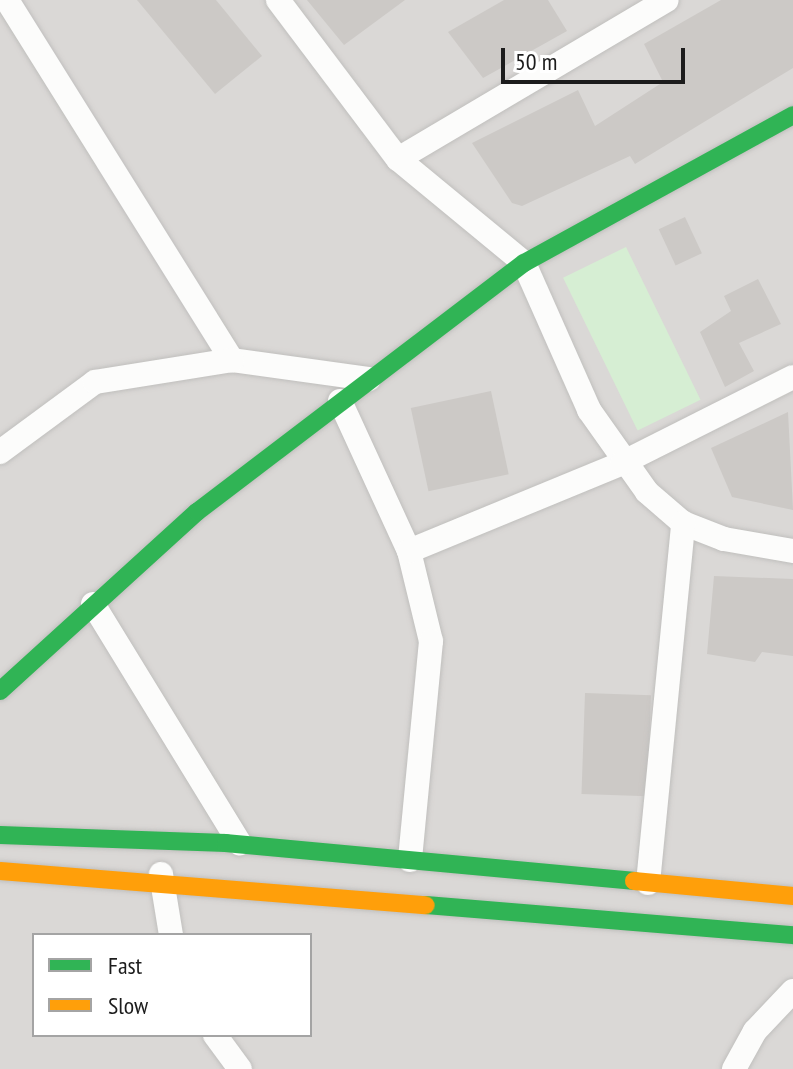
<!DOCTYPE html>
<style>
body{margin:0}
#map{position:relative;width:793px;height:1069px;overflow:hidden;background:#ebe8e5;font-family:"PT Sans Narrow",sans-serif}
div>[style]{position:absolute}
.residential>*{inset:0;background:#dad8d6}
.park>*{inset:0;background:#d6eed3;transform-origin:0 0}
.building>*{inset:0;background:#ccc9c6;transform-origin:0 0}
.roads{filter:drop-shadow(0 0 2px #c0bfbd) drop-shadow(0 0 2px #c0bfbd)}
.street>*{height:24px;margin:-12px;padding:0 12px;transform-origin:12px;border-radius:12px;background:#fcfcfb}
.fast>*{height:18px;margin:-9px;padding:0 9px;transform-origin:9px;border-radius:9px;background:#30b455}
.slow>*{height:18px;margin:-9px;padding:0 9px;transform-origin:9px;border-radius:9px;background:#ff9f0a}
span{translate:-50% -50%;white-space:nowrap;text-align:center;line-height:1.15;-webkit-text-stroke:7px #fff;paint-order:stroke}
.legend{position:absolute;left:32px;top:933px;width:280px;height:104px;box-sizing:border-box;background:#fff;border:2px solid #a4a4a4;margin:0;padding:10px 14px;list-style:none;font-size:24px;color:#1c1c1c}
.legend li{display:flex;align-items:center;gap:16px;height:40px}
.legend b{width:40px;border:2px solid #a4a4a4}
.scale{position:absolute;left:501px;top:48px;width:184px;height:36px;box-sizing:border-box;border:4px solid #1c1c1c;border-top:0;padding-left:10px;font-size:24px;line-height:28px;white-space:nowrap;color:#1c1c1c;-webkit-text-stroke:6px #fff;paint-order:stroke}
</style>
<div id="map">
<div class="residential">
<i style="clip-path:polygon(evenodd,0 0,793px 0,793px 1069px,0 1069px,0 0,34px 935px,310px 935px,310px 1035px,34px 1035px,34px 935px)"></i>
</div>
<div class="park">
<i style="left:626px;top:247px;width:170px;height:70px;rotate:64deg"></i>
</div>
<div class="building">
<i style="clip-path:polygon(137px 0,216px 0,262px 56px,215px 94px)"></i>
<i style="clip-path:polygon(307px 0,405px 0,344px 45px)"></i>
<i style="clip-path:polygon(504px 0,548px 0,567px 31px,483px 78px,448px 32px)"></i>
<i style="clip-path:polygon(721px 0,793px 0,793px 68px,635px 164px,630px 156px,522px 206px,512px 203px,472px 143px,578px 90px,595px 126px,663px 82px,644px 44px)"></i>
<i style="left:685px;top:217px;width:40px;height:29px;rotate:65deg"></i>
<i style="clip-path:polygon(758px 279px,781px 324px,739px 343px,754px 371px,725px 387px,700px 332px,731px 311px,724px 296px)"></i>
<i style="left:491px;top:391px;width:85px;height:82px;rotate:78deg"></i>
<i style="clip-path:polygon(788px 412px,793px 510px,732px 497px,711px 448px)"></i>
<i style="clip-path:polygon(714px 576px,793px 579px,793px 656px,762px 652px,755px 662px,707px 654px)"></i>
<i style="left:585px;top:693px;width:66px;height:101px;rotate:2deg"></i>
</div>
<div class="roads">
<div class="street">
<i style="left:7px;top:0;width:425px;rotate:58deg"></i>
<i style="left:232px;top:360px;width:138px;rotate:7.9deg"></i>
<i style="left:278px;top:0;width:199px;rotate:53deg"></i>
<i style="left:398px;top:159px;width:163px;rotate:39.5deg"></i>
<i style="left:524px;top:263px;width:161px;rotate:66.1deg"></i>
<i style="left:589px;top:410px;width:100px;rotate:54.7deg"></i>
<i style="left:647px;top:492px;width:48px;rotate:40.7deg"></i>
<i style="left:683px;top:523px;width:44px;rotate:21.3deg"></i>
<i style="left:724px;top:539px;width:70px;rotate:9.9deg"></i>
<i style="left:398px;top:159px;width:312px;rotate:-30.6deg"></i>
<i style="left:340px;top:401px;width:165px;rotate:65.3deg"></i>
<i style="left:409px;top:551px;width:93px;rotate:76.3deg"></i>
<i style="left:431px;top:641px;width:220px;rotate:95.5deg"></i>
<i style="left:0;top:452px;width:118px;rotate:-36.4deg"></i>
<i style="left:95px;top:382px;width:139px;rotate:-9.1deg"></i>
<i style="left:409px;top:551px;width:230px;rotate:-22.4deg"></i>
<i style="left:622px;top:463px;width:191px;rotate:-26.7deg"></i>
<i style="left:93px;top:604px;width:281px;rotate:58.5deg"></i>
<i style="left:161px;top:874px;width:62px;rotate:80.7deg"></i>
<i style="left:648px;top:883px;width:362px;rotate:-84.4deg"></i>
<i style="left:215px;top:1035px;width:42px;rotate:53.7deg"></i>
<i style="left:734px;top:1069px;width:43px;rotate:-61.1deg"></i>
<i style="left:755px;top:1031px;width:55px;rotate:-46.5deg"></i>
</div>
<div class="fast">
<i style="left:0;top:691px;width:266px;rotate:-42.3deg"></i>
<i style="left:197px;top:512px;width:411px;rotate:-37.3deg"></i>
<i style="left:524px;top:263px;width:307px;rotate:-28.8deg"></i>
<i style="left:0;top:835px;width:226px;rotate:2deg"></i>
<i style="left:226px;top:843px;width:410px;rotate:5.3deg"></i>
<i style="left:426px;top:905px;width:368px;rotate:4.7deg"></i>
</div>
<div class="slow">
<i style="left:0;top:871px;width:427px;rotate:4.6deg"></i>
<i style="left:634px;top:881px;width:160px;rotate:5.4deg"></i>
</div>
</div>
<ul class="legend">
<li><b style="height:10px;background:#30b455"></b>Fast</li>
<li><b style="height:10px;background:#ff9f0a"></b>Slow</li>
</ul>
<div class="scale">50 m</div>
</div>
